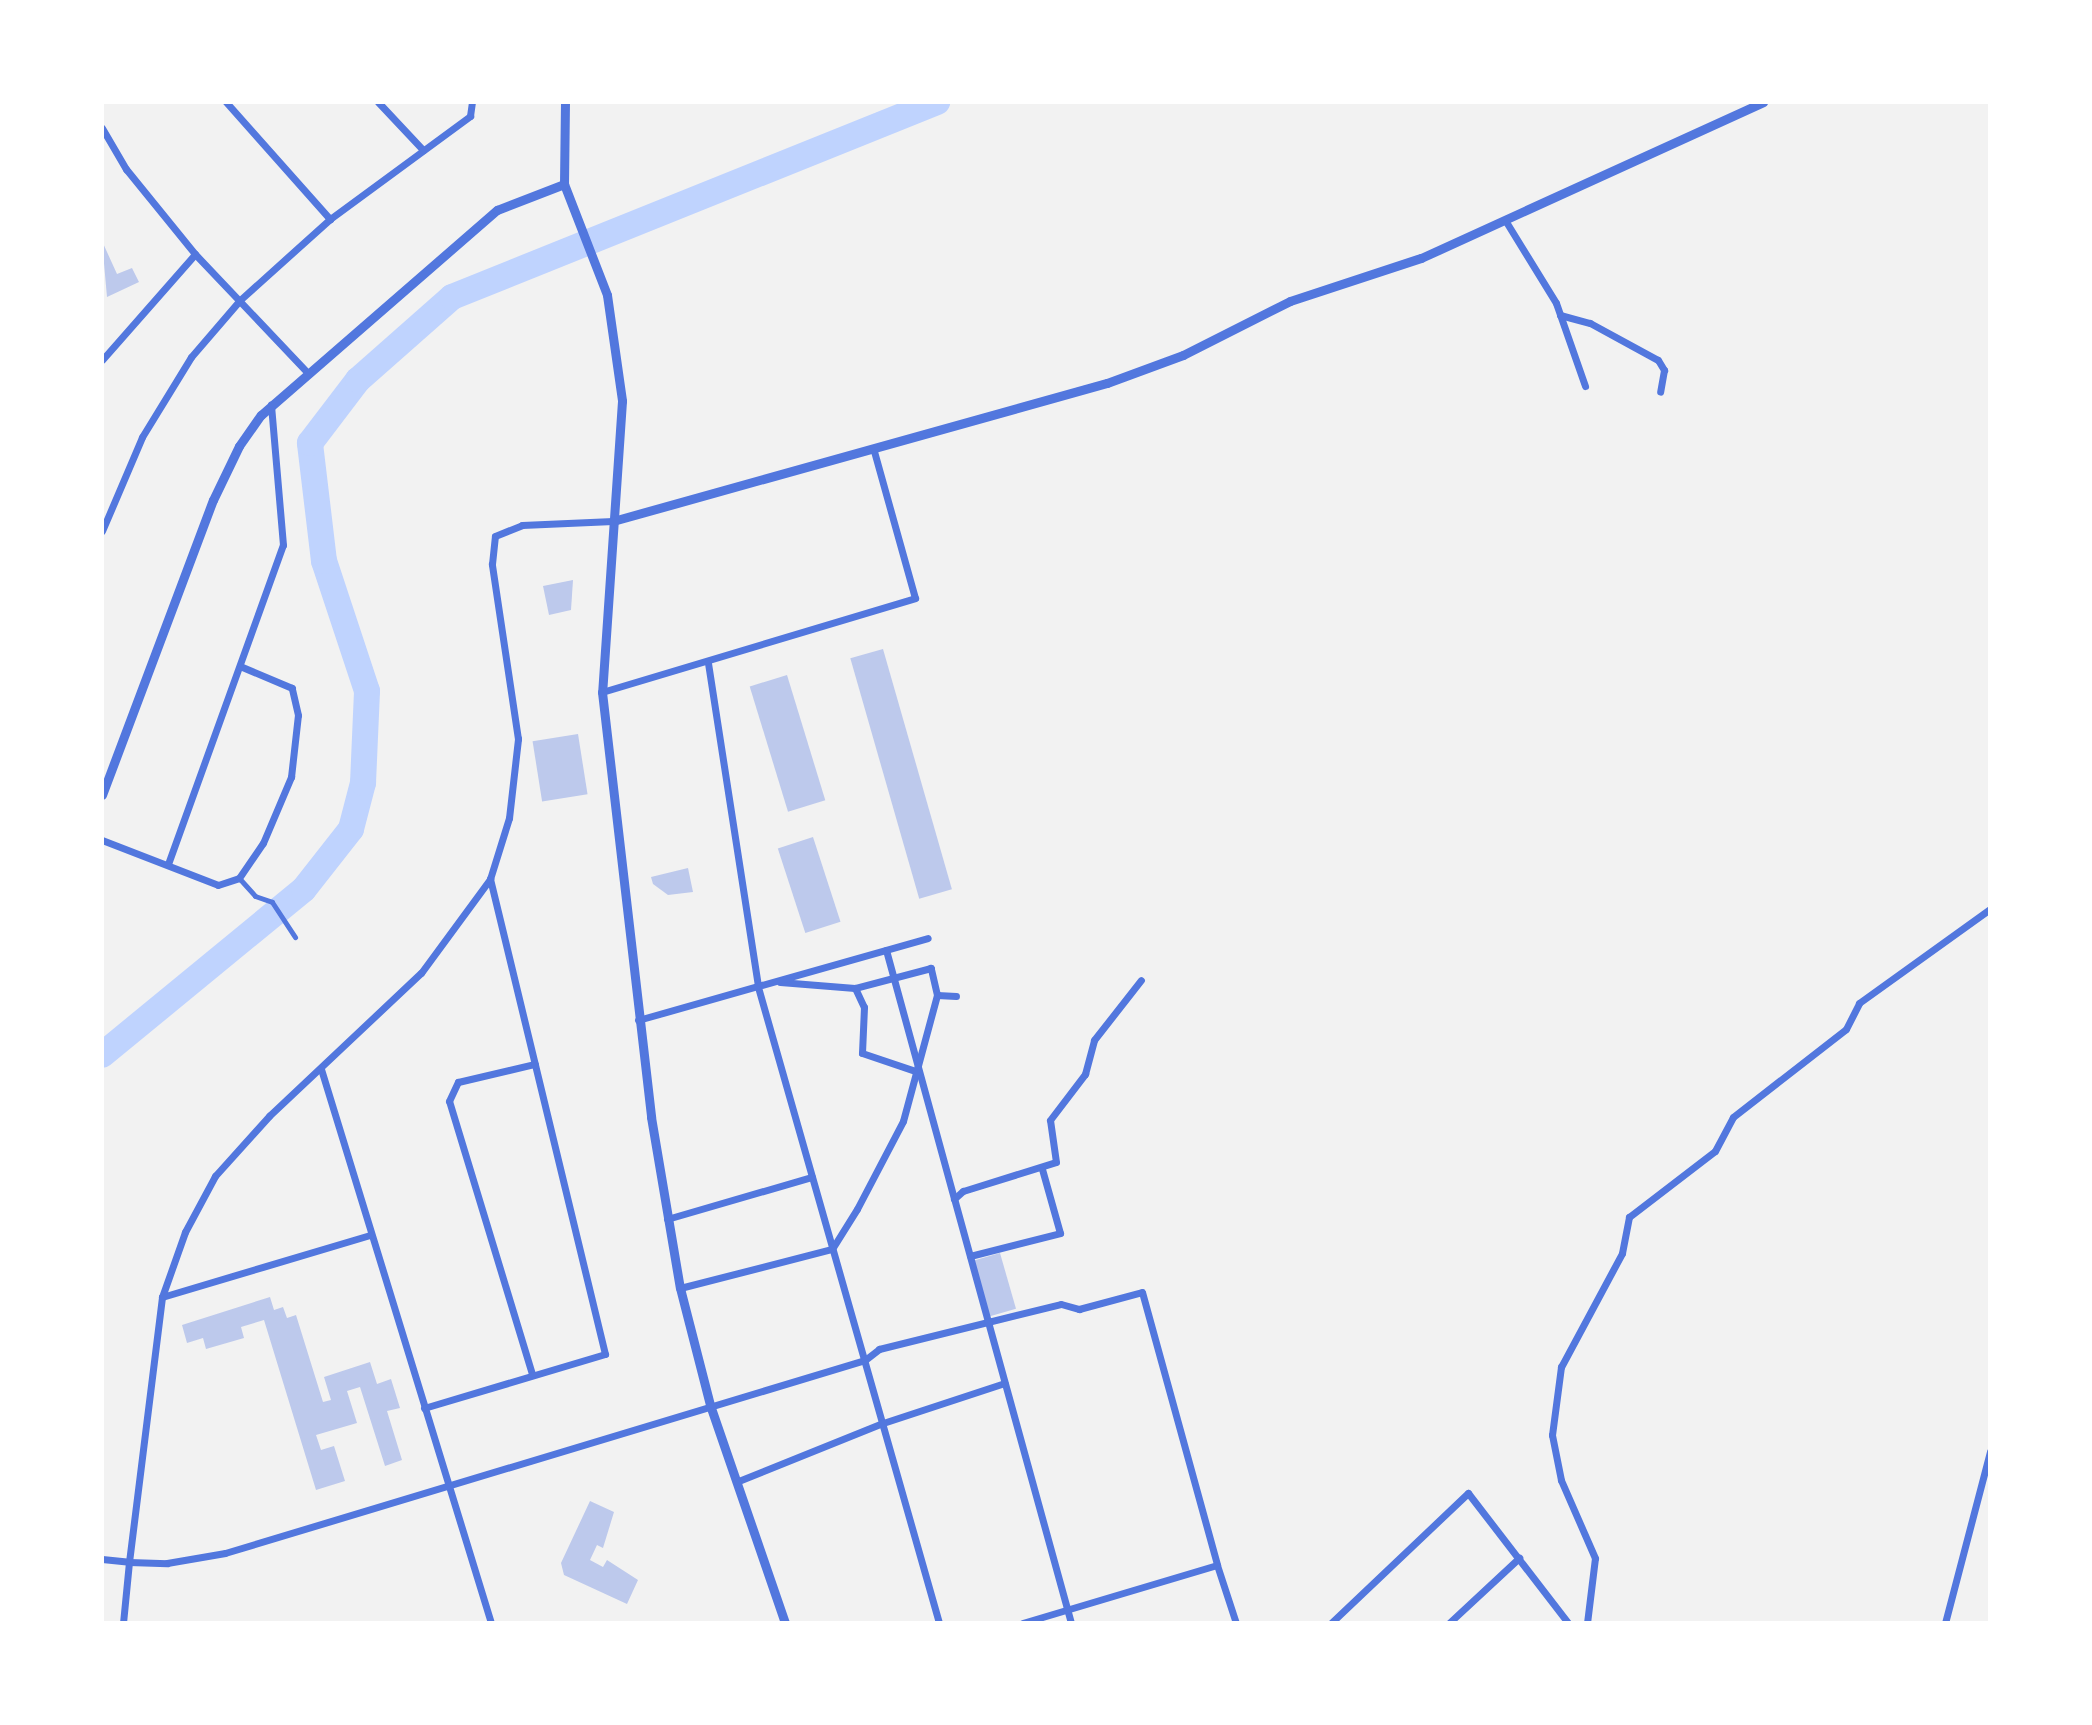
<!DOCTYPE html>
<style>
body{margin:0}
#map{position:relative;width:2092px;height:1725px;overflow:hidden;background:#f2f2f2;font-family:"DejaVu Sans",sans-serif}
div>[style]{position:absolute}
.river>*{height:26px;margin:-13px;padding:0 13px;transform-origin:13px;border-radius:13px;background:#bfd3fe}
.building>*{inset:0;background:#bdc9ec;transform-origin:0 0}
.pedestrian>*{height:5px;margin:-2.5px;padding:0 2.5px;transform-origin:2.5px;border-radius:2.5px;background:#5277de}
.minor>*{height:7px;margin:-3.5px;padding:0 3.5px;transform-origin:3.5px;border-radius:3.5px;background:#5277de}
.tertiary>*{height:9px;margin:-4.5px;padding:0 4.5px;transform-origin:4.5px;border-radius:4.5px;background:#5277de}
span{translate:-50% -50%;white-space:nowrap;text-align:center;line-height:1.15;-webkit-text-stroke:6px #fff;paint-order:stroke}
.frame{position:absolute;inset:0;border:104px solid #fff;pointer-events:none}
</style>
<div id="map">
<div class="river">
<i style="left:102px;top:1055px;width:261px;rotate:-39.4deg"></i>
<i style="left:304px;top:889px;width:76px;rotate:-51.9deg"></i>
<i style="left:351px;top:829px;width:48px;rotate:-75.4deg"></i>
<i style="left:363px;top:783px;width:92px;rotate:-87.5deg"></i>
<i style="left:367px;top:691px;width:137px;rotate:-108.3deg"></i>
<i style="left:324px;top:561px;width:119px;rotate:-96.8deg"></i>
<i style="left:310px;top:443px;width:79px;rotate:-52.7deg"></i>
<i style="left:358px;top:380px;width:125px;rotate:-41.4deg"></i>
<i style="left:452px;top:297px;width:523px;rotate:-21.9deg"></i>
</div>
<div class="building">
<i style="clip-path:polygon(102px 241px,117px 274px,132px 268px,139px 282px,107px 297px)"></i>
<i style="clip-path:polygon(573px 580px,571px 610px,549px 615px,543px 586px)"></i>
<i style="left:883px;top:649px;width:250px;height:34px;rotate:74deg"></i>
<i style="left:787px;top:675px;width:131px;height:39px;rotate:73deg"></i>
<i style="left:578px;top:734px;width:61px;height:46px;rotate:81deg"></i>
<i style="left:813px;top:837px;width:89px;height:37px;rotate:72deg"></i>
<i style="clip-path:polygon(688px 868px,693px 892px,668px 895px,653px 884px,651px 877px)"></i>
<i style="left:1000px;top:1253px;width:58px;height:28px;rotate:74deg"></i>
<i style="clip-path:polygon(270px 1297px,274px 1310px,283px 1307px,287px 1318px,296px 1315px,323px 1402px,331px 1400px,324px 1377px,370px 1362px,377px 1384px,391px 1379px,400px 1408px,387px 1411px,402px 1460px,385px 1466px,360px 1387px,347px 1391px,357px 1423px,316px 1435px,321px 1450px,334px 1446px,345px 1481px,316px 1490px,264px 1320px,241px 1327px,244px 1338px,206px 1349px,203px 1338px,187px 1343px,182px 1325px)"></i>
<i style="clip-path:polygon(590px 1501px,614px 1512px,603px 1548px,597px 1545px,590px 1560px,603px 1567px,607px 1560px,638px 1580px,627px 1604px,564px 1575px,561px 1563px)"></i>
</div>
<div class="pedestrian">
<i style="left:239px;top:878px;width:24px;rotate:48deg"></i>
<i style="left:255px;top:896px;width:18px;rotate:19deg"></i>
<i style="left:272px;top:902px;width:42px;rotate:56.7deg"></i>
</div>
<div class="minor">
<i style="left:226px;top:102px;width:157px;rotate:48.4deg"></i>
<i style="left:378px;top:102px;width:66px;rotate:46.8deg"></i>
<i style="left:102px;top:128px;width:48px;rotate:59.7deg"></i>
<i style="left:126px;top:169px;width:109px;rotate:50.9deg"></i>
<i style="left:195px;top:254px;width:161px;rotate:46.5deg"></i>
<i style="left:1505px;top:220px;width:97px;rotate:58.4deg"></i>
<i style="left:1556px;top:303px;width:88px;rotate:70.7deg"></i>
<i style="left:1560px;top:315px;width:31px;rotate:15deg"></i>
<i style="left:1590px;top:323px;width:77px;rotate:28.6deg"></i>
<i style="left:1658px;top:360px;width:12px;rotate:59deg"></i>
<i style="left:1664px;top:370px;width:22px;rotate:100deg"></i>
<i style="left:102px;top:360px;width:141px;rotate:-48.7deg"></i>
<i style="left:102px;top:531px;width:102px;rotate:-66.9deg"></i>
<i style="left:142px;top:437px;width:94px;rotate:-58.5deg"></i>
<i style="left:191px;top:357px;width:75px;rotate:-49.3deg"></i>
<i style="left:240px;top:300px;width:121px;rotate:-42deg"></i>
<i style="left:330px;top:219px;width:174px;rotate:-36.3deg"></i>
<i style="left:470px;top:116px;width:14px;rotate:-82deg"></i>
<i style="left:708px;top:663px;width:328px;rotate:81.2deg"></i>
<i style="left:758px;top:987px;width:661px;rotate:74.11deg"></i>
<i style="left:602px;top:692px;width:327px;rotate:-16.7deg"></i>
<i style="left:915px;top:598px;width:153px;rotate:-105.6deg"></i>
<i style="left:102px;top:840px;width:124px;rotate:21.2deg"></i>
<i style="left:218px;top:885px;width:22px;rotate:-18deg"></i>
<i style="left:239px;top:878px;width:42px;rotate:-55.6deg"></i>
<i style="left:263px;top:843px;width:72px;rotate:-67deg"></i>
<i style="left:291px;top:777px;width:62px;rotate:-83.6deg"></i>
<i style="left:298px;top:715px;width:28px;rotate:-103deg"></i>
<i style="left:292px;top:688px;width:56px;rotate:-157.1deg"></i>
<i style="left:168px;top:864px;width:339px;rotate:-70.2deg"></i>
<i style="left:283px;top:545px;width:141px;rotate:-94.9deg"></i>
<i style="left:886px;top:950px;width:258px;rotate:74.7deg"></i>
<i style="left:780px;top:982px;width:75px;rotate:4.6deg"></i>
<i style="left:855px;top:988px;width:21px;rotate:65deg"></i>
<i style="left:864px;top:1007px;width:46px;rotate:92.5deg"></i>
<i style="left:862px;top:1053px;width:59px;rotate:18.7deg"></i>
<i style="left:937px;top:995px;width:19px;rotate:3deg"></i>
<i style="left:638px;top:1020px;width:301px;rotate:-15.8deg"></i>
<i style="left:321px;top:1069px;width:579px;rotate:72.94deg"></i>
<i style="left:667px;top:1219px;width:151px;rotate:-16.2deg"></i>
<i style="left:970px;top:1256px;width:93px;rotate:-14.3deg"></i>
<i style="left:1060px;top:1233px;width:66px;rotate:-105.7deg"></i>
<i style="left:680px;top:1288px;width:157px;rotate:-14.4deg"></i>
<i style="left:832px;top:1249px;width:47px;rotate:-58deg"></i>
<i style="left:857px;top:1209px;width:99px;rotate:-62.4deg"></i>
<i style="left:903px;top:1121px;width:131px;rotate:-74.9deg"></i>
<i style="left:937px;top:995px;width:28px;rotate:-103deg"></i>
<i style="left:931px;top:968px;width:79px;rotate:165.3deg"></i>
<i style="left:162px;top:1297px;width:217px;rotate:-16.6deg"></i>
<i style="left:532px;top:1374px;width:285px;rotate:-106.9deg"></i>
<i style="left:449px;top:1101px;width:21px;rotate:-65deg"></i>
<i style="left:458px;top:1082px;width:79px;rotate:-13.2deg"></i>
<i style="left:424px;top:1408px;width:189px;rotate:-16.6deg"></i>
<i style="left:605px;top:1354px;width:489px;rotate:-103.6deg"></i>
<i style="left:736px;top:1482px;width:158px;rotate:-21.9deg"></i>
<i style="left:883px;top:1423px;width:128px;rotate:-18.2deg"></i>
<i style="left:102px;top:1559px;width:27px;rotate:6deg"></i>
<i style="left:129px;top:1562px;width:267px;rotate:-82.9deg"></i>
<i style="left:162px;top:1297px;width:69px;rotate:-70.5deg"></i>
<i style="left:185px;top:1232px;width:64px;rotate:-61.8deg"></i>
<i style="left:215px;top:1176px;width:81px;rotate:-48deg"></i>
<i style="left:269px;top:1116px;width:209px;rotate:-43.3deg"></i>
<i style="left:421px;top:973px;width:117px;rotate:-53.7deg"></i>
<i style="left:490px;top:879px;width:64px;rotate:-72.7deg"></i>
<i style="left:509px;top:818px;width:80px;rotate:-83.5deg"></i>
<i style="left:518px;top:739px;width:177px;rotate:-98.5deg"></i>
<i style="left:492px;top:564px;width:28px;rotate:-84deg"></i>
<i style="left:495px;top:536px;width:29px;rotate:-22deg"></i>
<i style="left:522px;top:525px;width:91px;rotate:-2.5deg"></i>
<i style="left:1217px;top:1565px;width:61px;rotate:71.9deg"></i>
<i style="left:123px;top:1623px;width:61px;rotate:-84.4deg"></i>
<i style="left:129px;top:1562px;width:38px;rotate:2deg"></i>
<i style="left:167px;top:1563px;width:59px;rotate:-9.8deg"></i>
<i style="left:225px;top:1553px;width:668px;rotate:-16.78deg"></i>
<i style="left:865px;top:1360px;width:18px;rotate:-38deg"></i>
<i style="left:879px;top:1349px;width:187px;rotate:-13.9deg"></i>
<i style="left:1061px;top:1304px;width:19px;rotate:16deg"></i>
<i style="left:1079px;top:1309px;width:65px;rotate:-15.1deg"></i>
<i style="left:1142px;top:1292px;width:283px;rotate:74.6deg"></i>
<i style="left:1217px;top:1565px;width:203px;rotate:163.4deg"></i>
<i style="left:1071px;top:1623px;width:440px;rotate:-105.4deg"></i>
<i style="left:954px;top:1199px;width:12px;rotate:-42deg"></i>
<i style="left:963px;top:1191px;width:97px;rotate:-17.3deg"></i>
<i style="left:1056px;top:1162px;width:42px;rotate:-98.1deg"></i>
<i style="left:1050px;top:1120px;width:58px;rotate:-52.7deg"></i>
<i style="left:1085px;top:1074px;width:35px;rotate:-75deg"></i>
<i style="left:1094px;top:1040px;width:76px;rotate:-51.9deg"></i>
<i style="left:1331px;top:1623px;width:189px;rotate:-43.5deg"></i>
<i style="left:1468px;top:1493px;width:164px;rotate:52.4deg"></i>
<i style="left:1449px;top:1623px;width:96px;rotate:-42.9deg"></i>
<i style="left:1587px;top:1623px;width:65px;rotate:-83deg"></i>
<i style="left:1595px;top:1558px;width:85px;rotate:-113.6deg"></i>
<i style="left:1561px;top:1480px;width:46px;rotate:-101.3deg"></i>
<i style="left:1552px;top:1435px;width:69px;rotate:-82.5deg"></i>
<i style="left:1561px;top:1367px;width:129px;rotate:-61.8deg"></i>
<i style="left:1622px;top:1253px;width:37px;rotate:-79deg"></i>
<i style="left:1629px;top:1217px;width:108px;rotate:-37.5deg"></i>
<i style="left:1715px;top:1151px;width:38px;rotate:-62deg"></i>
<i style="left:1733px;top:1117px;width:143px;rotate:-37.9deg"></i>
<i style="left:1846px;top:1029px;width:29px;rotate:-63deg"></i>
<i style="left:1859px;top:1003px;width:161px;rotate:-35.7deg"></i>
<i style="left:1945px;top:1623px;width:178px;rotate:-75.3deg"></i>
</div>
<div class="tertiary">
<i style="left:565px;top:102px;width:82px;rotate:90.7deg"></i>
<i style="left:564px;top:184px;width:119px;rotate:68.8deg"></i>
<i style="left:607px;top:295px;width:107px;rotate:81.9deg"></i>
<i style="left:622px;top:401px;width:292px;rotate:93.9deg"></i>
<i style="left:602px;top:692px;width:428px;rotate:83.4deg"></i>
<i style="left:651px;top:1117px;width:173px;rotate:80.4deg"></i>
<i style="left:680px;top:1288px;width:121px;rotate:75.6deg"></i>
<i style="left:710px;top:1405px;width:231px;rotate:71deg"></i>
<i style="left:613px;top:521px;width:513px;rotate:-15.61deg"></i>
<i style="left:1107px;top:383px;width:81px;rotate:-20.2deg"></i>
<i style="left:1183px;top:355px;width:120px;rotate:-26.8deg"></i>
<i style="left:1290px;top:301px;width:138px;rotate:-18.2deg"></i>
<i style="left:1421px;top:258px;width:376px;rotate:-24.5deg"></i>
<i style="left:102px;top:795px;width:315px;rotate:-69.4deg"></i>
<i style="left:213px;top:500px;width:60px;rotate:-64.3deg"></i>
<i style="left:239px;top:446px;width:38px;rotate:-55deg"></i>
<i style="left:261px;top:415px;width:313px;rotate:-41deg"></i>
<i style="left:497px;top:210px;width:72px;rotate:-21.2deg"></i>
</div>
<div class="frame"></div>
</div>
